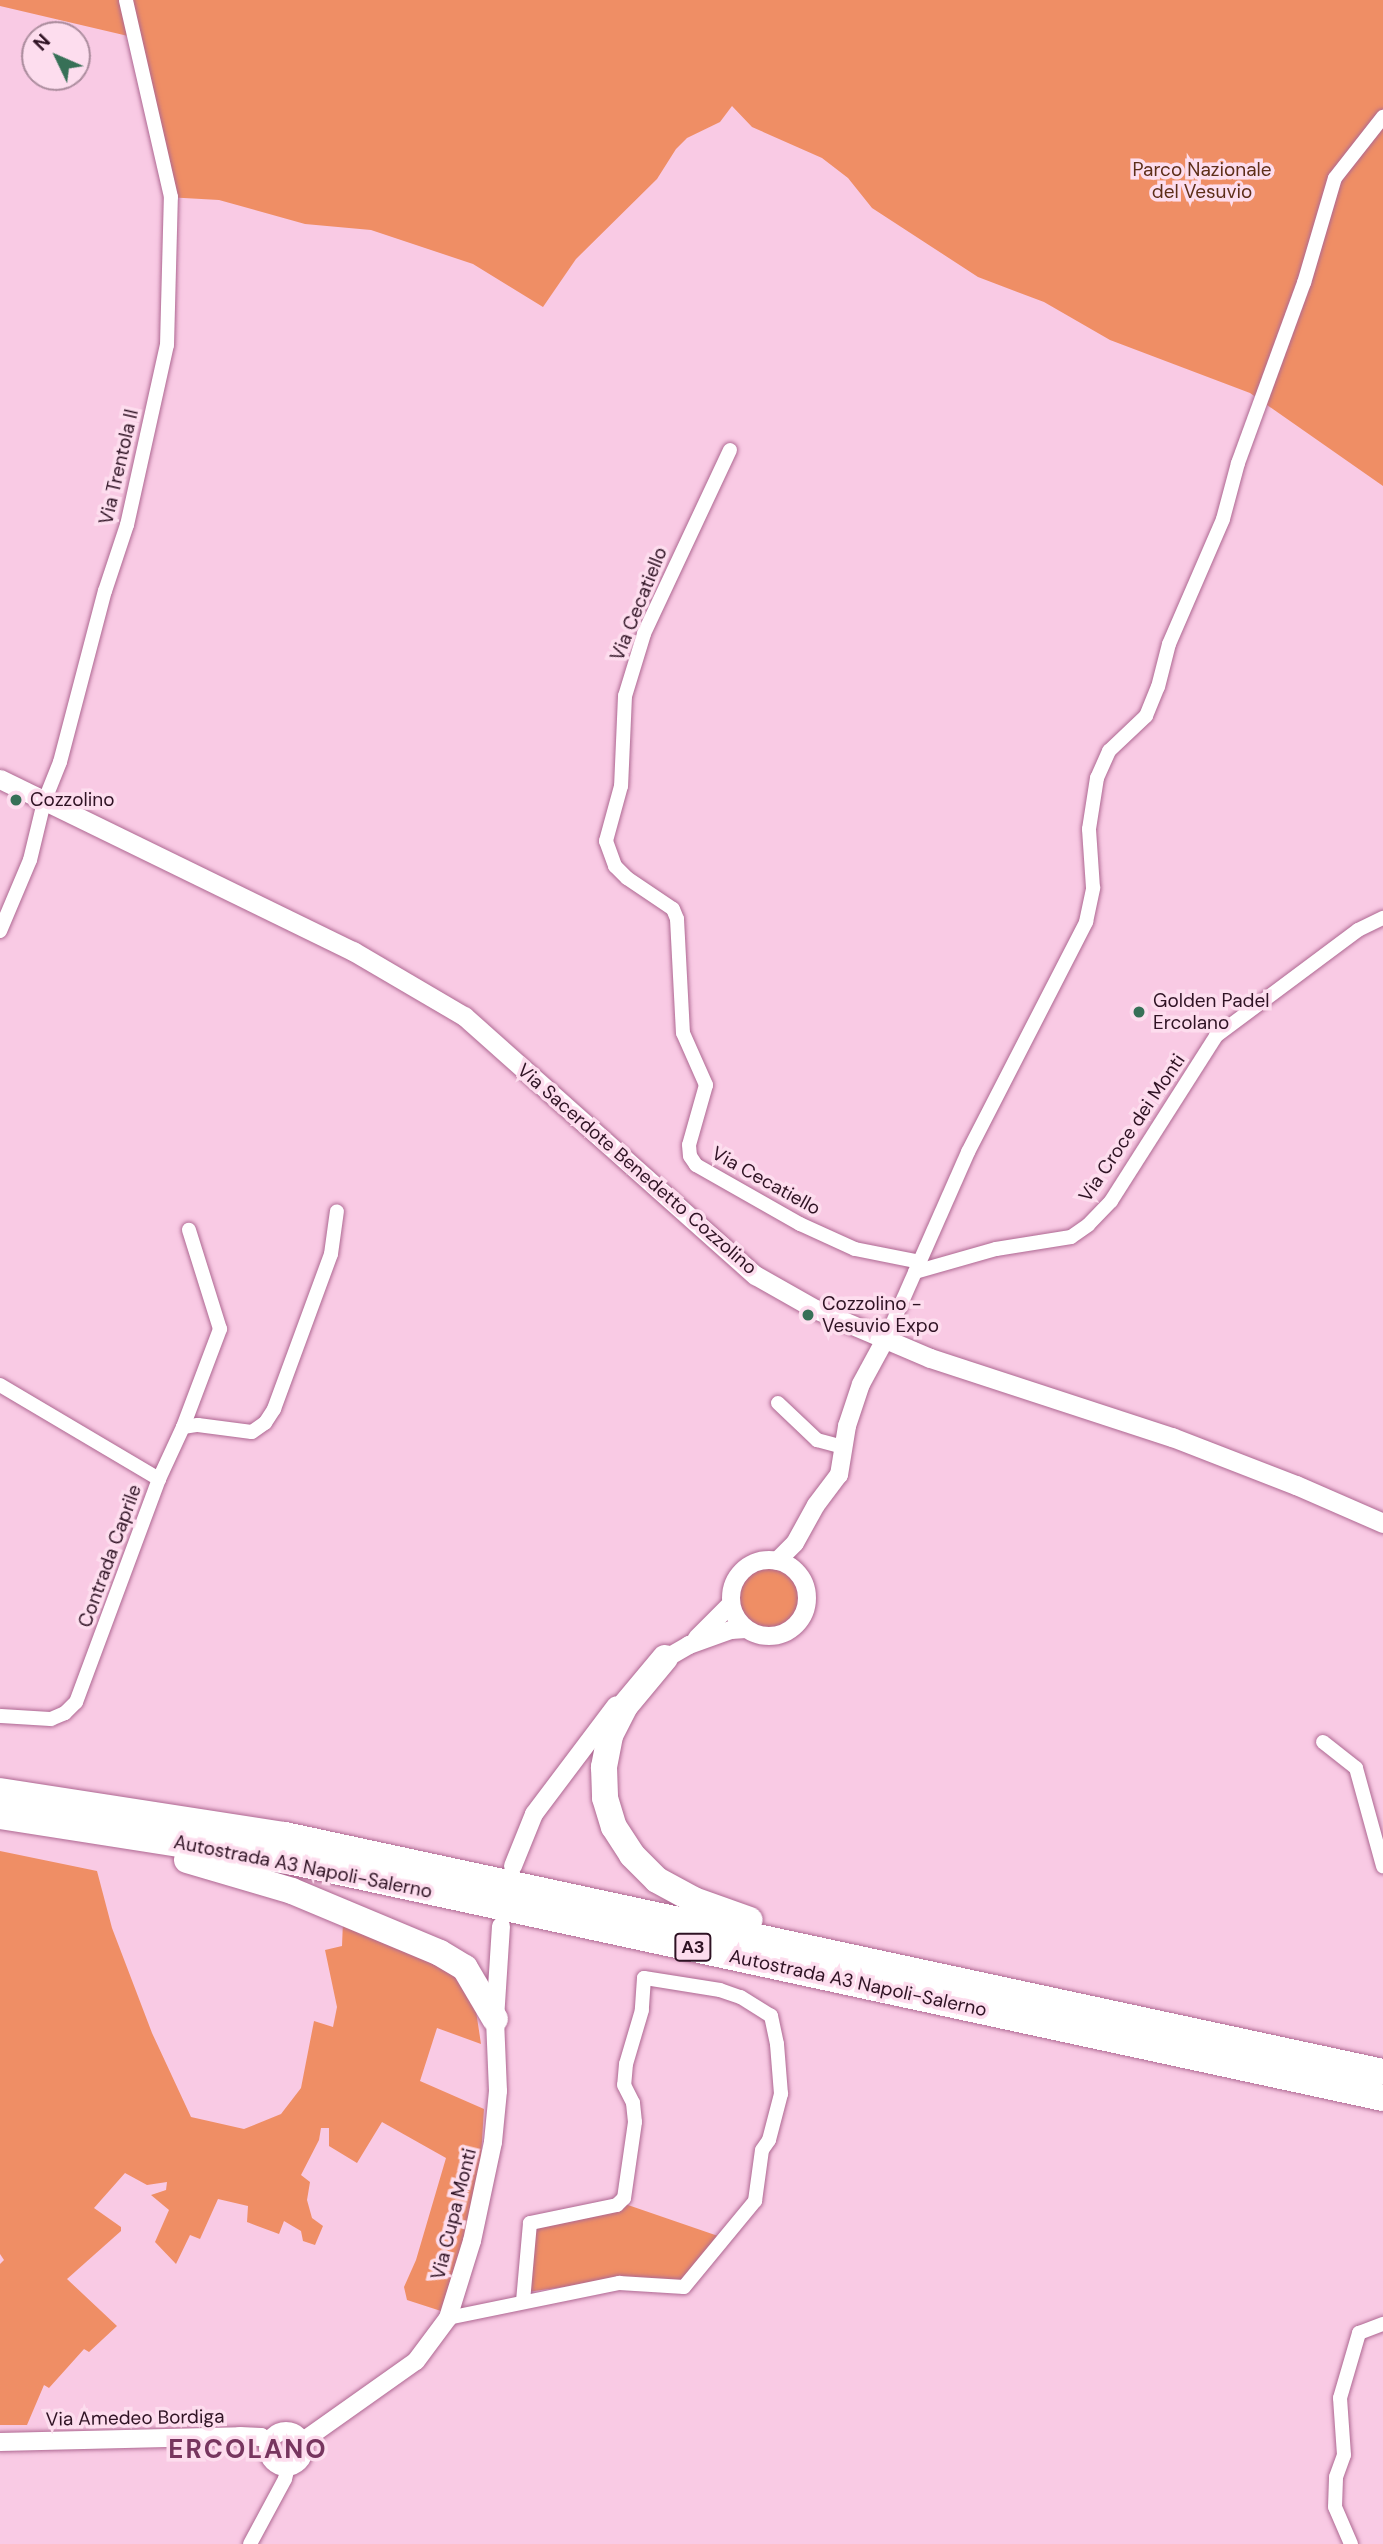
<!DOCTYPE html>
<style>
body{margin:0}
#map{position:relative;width:1383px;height:2544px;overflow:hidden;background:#f9cae4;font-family:"DM Sans",sans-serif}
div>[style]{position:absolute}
.green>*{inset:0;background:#ef8e65}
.round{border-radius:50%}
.roads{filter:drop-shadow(0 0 2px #ae6892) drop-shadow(0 0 2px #ae6892)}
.minor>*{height:14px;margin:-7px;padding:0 7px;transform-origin:7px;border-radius:7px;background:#fff}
.tertiary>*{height:18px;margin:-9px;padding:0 9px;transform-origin:9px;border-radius:9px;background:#fff}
.tertiary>.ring{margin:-9px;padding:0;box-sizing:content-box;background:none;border:18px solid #fff;border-radius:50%}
.secondary>*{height:19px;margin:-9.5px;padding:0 9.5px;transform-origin:9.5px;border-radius:9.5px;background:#fff}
.motorway>*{height:26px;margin:-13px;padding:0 13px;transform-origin:13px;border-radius:13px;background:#fff}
.dots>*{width:19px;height:19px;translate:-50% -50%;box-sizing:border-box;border:4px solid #fdddee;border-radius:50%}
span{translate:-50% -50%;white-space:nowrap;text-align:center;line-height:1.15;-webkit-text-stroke:7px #fdddee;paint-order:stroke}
.shield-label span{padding:2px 5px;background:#fdddee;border:2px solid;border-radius:5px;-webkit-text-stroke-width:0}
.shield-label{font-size:18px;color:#2f1324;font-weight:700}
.park-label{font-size:19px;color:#5d2e19}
.street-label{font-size:19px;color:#2f1324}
.poi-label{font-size:19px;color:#2f1324}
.left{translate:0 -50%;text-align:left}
.district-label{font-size:26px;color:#77365f;font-weight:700;letter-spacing:2px}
.north{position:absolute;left:21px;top:21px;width:70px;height:70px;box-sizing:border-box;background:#fdddee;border:2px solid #ab8c9d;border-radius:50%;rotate:314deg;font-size:19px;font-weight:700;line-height:28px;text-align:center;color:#2f1324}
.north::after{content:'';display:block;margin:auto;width:24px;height:32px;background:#377057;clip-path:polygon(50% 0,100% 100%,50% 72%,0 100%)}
</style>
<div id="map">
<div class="green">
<i style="clip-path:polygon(0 0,1383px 0,1383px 486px,1250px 393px,1110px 340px,1044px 302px,978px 277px,872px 208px,848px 178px,822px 158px,752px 127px,732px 106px,720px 122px,687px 138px,676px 149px,657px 179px,576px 259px,543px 307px,473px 264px,371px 230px,305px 224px,219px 200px,166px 197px,128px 36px,0 6px)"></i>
<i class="round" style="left:739px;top:1568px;width:60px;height:60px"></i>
<i style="clip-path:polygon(0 1851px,97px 1871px,112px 1928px,152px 2033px,191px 2117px,244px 2129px,281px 2114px,301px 2088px,314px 2021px,333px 2027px,337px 2007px,325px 1950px,342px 1946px,343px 1921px,443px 1966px,457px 1979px,476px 2011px,481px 2044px,437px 2028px,420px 2081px,484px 2109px,479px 2189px,441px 2311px,407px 2300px,404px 2287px,416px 2260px,446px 2158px,382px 2122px,357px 2163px,329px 2146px,329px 2128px,321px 2128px,319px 2140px,301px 2175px,310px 2182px,307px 2200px,312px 2218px,323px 2226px,315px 2245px,303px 2241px,301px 2231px,284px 2221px,279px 2234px,247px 2222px,248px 2206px,218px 2199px,200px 2239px,190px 2235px,176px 2264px,155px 2242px,169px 2210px,151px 2195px,166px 2190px,167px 2182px,147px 2185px,125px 2173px,94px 2208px,121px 2227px,121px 2231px,67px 2279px,117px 2326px,89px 2352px,84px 2349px,49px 2388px,44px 2385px,27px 2425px,0 2425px,0 2264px,4px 2260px,0 2254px)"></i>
<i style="clip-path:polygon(625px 2204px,721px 2237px,684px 2281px,615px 2280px,527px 2292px,535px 2228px)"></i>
</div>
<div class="roads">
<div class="minor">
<i style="left:730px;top:450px;width:203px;rotate:115.1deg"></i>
<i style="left:644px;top:634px;width:65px;rotate:107deg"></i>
<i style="left:625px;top:696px;width:90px;rotate:92.5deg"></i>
<i style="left:621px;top:786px;width:57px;rotate:105.3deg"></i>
<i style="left:606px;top:841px;width:27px;rotate:70deg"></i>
<i style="left:615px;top:866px;width:17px;rotate:45deg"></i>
<i style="left:627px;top:878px;width:55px;rotate:34deg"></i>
<i style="left:673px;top:909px;width:11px;rotate:68deg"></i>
<i style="left:677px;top:919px;width:114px;rotate:87deg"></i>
<i style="left:683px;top:1033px;width:57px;rotate:66.1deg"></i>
<i style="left:706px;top:1085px;width:62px;rotate:105.8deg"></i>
<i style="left:689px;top:1145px;width:11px;rotate:85deg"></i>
<i style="left:690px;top:1156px;width:11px;rotate:56deg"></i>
<i style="left:696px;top:1165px;width:120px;rotate:29.6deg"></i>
<i style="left:800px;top:1224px;width:60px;rotate:24.4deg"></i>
<i style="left:855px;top:1249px;width:66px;rotate:11.3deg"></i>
<i style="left:0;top:931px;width:77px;rotate:-67.1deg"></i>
<i style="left:30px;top:860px;width:60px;rotate:-76.4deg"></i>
<i style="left:44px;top:802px;width:43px;rotate:-68.2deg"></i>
<i style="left:60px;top:762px;width:177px;rotate:-75.3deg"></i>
<i style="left:105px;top:591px;width:70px;rotate:-71.6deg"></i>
<i style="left:127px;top:525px;width:184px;rotate:-77.5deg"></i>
<i style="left:167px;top:345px;width:148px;rotate:-88.5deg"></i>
<i style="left:171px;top:197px;width:202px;rotate:-102.9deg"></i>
<i style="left:915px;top:1272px;width:84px;rotate:-15.9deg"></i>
<i style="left:996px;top:1249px;width:76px;rotate:-9.1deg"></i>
<i style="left:1071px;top:1237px;width:21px;rotate:-35deg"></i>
<i style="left:1088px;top:1225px;width:33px;rotate:-46deg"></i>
<i style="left:1111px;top:1201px;width:196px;rotate:-57.5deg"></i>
<i style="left:1216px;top:1036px;width:177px;rotate:-36.7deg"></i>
<i style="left:1358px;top:930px;width:28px;rotate:-26deg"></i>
<i style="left:886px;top:1338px;width:203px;rotate:-66.2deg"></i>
<i style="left:968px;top:1152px;width:259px;rotate:-62.8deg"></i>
<i style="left:1086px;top:922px;width:35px;rotate:-78deg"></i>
<i style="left:1093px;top:888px;width:59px;rotate:-93.9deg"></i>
<i style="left:1089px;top:829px;width:52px;rotate:-81.1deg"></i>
<i style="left:1097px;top:778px;width:30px;rotate:-66deg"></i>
<i style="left:1109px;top:751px;width:51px;rotate:-43.4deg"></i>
<i style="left:1146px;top:716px;width:31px;rotate:-68deg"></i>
<i style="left:1158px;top:687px;width:44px;rotate:-75.7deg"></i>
<i style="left:1169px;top:644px;width:136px;rotate:-66.6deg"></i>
<i style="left:1223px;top:519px;width:58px;rotate:-75deg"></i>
<i style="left:1238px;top:463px;width:192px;rotate:-69.9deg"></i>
<i style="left:1304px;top:283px;width:109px;rotate:-73.6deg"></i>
<i style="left:1335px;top:178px;width:78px;rotate:-51.8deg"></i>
<i style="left:0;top:1385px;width:185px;rotate:30.6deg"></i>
<i style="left:159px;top:1479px;width:238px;rotate:110.4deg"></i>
<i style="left:76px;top:1702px;width:16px;rotate:135deg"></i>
<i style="left:65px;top:1713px;width:15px;rotate:157deg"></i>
<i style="left:51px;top:1719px;width:51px;rotate:-176.6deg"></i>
<i style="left:778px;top:1403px;width:54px;rotate:43.5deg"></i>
<i style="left:817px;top:1440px;width:27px;rotate:15deg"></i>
<i style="left:183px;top:1427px;width:15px;rotate:-8deg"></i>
<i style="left:198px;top:1425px;width:54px;rotate:7.4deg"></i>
<i style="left:252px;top:1432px;width:16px;rotate:-35deg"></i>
<i style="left:265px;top:1423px;width:17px;rotate:-57deg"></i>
<i style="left:274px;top:1409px;width:165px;rotate:-69.8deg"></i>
<i style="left:331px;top:1254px;width:43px;rotate:-82.1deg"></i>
<i style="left:159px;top:1479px;width:57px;rotate:-65.2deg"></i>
<i style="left:183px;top:1427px;width:105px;rotate:-69.3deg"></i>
<i style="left:220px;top:1329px;width:104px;rotate:-107.4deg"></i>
<i style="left:1323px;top:1742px;width:42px;rotate:38.2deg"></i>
<i style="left:1356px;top:1768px;width:102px;rotate:74.6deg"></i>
<i style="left:448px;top:2318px;width:175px;rotate:-11.6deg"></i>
<i style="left:619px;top:2283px;width:65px;rotate:3.5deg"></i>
<i style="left:684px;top:2287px;width:112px;rotate:-50.5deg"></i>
<i style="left:755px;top:2201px;width:51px;rotate:-82.2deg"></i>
<i style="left:762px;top:2150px;width:12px;rotate:-55deg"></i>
<i style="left:769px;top:2140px;width:48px;rotate:-75.4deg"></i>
<i style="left:781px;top:2094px;width:50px;rotate:-94.6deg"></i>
<i style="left:777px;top:2044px;width:29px;rotate:-102deg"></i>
<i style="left:771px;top:2016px;width:36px;rotate:-148deg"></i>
<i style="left:740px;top:1997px;width:21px;rotate:-161deg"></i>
<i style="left:720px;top:1990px;width:77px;rotate:-171deg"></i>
<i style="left:644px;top:1978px;width:32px;rotate:94deg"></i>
<i style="left:642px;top:2010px;width:56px;rotate:106.5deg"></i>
<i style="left:626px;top:2064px;width:21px;rotate:95deg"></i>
<i style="left:624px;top:2085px;width:20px;rotate:63deg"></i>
<i style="left:633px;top:2103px;width:19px;rotate:84deg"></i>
<i style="left:635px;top:2122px;width:77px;rotate:98.2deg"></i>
<i style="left:624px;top:2198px;width:10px;rotate:135deg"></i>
<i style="left:617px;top:2205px;width:89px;rotate:168.3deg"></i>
<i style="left:530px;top:2223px;width:78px;rotate:95.1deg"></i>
<i style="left:250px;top:2544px;width:74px;rotate:-61.7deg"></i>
<i style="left:285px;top:2479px;width:12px;rotate:-76deg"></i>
<i style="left:1351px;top:2544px;width:40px;rotate:-113.4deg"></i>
<i style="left:1335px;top:2507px;width:30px;rotate:-88deg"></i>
<i style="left:1336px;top:2477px;width:23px;rotate:-70deg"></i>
<i style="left:1344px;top:2455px;width:57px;rotate:-94deg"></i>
<i style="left:1340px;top:2398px;width:68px;rotate:-73.7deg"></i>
<i style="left:1359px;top:2333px;width:26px;rotate:-21deg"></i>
</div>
<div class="tertiary">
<i class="ring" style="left:731px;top:1560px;width:58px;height:58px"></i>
<i style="left:777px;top:1561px;width:25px;rotate:-45deg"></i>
<i style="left:795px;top:1543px;width:43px;rotate:-61.1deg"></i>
<i style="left:816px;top:1505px;width:38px;rotate:-53deg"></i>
<i style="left:839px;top:1475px;width:50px;rotate:-80.7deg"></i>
<i style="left:847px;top:1426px;width:44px;rotate:-71.6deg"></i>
<i style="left:861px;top:1384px;width:52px;rotate:-61.5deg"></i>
<i style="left:697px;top:1638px;width:48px;rotate:-45deg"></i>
<i style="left:658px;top:1663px;width:36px;rotate:-30deg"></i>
<i style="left:689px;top:1645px;width:45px;rotate:-19.7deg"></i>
<i style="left:731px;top:1630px;width:15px;rotate:-4deg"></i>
<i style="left:513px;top:1866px;width:56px;rotate:-68deg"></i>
<i style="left:534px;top:1814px;width:136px;rotate:-53deg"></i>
<i class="ring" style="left:268px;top:2431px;width:18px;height:18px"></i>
<i style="left:303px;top:2441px;width:138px;rotate:-35.3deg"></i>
<i style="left:416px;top:2361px;width:54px;rotate:-53.3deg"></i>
<i style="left:448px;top:2318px;width:81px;rotate:-72.7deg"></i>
<i style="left:472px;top:2241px;width:101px;rotate:-78deg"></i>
<i style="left:493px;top:2142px;width:51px;rotate:-84.4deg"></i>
<i style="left:498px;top:2091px;width:72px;rotate:-92.4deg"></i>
<i style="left:495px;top:2019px;width:93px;rotate:-86.3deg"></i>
<i style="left:0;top:2442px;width:240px;rotate:-1.4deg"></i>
<i style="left:240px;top:2436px;width:21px;rotate:3deg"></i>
<i style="left:261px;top:2437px;width:10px;rotate:29deg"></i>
</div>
<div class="secondary">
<i style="left:0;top:779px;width:393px;rotate:26deg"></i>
<i style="left:353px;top:951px;width:129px;rotate:30.4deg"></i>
<i style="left:464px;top:1016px;width:390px;rotate:41.7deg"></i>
<i style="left:755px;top:1275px;width:69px;rotate:29.5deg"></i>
<i style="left:815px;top:1309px;width:125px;rotate:23.1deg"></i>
<i style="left:930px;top:1358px;width:255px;rotate:18.1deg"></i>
<i style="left:1172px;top:1437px;width:133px;rotate:21.2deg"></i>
<i style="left:1296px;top:1485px;width:95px;rotate:23.6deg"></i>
</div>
<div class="motorway">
<i style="left:665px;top:1658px;width:62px;rotate:129.8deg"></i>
<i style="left:625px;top:1706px;width:34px;rotate:117deg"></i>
<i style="left:610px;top:1736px;width:32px;rotate:101deg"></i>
<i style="left:604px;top:1767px;width:31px;rotate:88deg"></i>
<i style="left:605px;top:1798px;width:30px;rotate:73deg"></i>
<i style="left:614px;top:1827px;width:33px;rotate:57deg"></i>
<i style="left:632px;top:1855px;width:35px;rotate:45deg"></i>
<i style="left:657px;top:1880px;width:42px;rotate:28.4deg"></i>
<i style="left:694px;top:1900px;width:59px;rotate:19.7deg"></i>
<i style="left:0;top:1791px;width:288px;rotate:8.8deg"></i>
<i style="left:285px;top:1835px;width:1123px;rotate:12.18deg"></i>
<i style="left:0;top:1816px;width:297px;rotate:8.9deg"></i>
<i style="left:293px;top:1862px;width:1115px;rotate:12.22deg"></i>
<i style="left:187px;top:1860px;width:109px;rotate:16.4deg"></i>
<i style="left:292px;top:1891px;width:160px;rotate:22.7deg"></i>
<i style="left:440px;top:1953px;width:29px;rotate:31deg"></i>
<i style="left:465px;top:1968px;width:59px;rotate:59.5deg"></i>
</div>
</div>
<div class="dots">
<i style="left:16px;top:800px;background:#377057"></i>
<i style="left:1139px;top:1012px;background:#377057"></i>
<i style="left:808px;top:1315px;background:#377057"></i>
</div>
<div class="shield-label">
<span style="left:693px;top:1947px">A3</span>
</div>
<div class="park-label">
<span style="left:1202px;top:181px">Parco Nazionale<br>del Vesuvio</span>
</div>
<div class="street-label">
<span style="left:119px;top:467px;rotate:-77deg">Via Trentola II</span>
<span style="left:639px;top:604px;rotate:-68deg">Via Cecatiello</span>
<span style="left:1132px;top:1128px;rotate:-56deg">Via Croce dei Monti</span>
<span style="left:637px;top:1169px;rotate:41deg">Via Sacerdote Benedetto Cozzolino</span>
<span style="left:766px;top:1181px;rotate:29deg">Via Cecatiello</span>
<span style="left:110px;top:1556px;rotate:-70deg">Contrada Caprile</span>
<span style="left:303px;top:1867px;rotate:11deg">Autostrada A3 Napoli-Salerno</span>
<span style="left:858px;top:1983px;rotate:12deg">Autostrada A3 Napoli-Salerno</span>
<span style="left:454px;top:2214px;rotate:-76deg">Via Cupa Monti</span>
<span style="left:135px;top:2418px;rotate:-1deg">Via Amedeo Bordiga</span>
</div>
<div class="poi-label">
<span class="left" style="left:30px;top:800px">Cozzolino</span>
<span class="left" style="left:1153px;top:1012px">Golden Padel<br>Ercolano</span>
<span class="left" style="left:822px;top:1315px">Cozzolino -<br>Vesuvio Expo</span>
</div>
<div class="district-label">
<span style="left:248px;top:2450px">ERCOLANO</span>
</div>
<div class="north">N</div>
</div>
